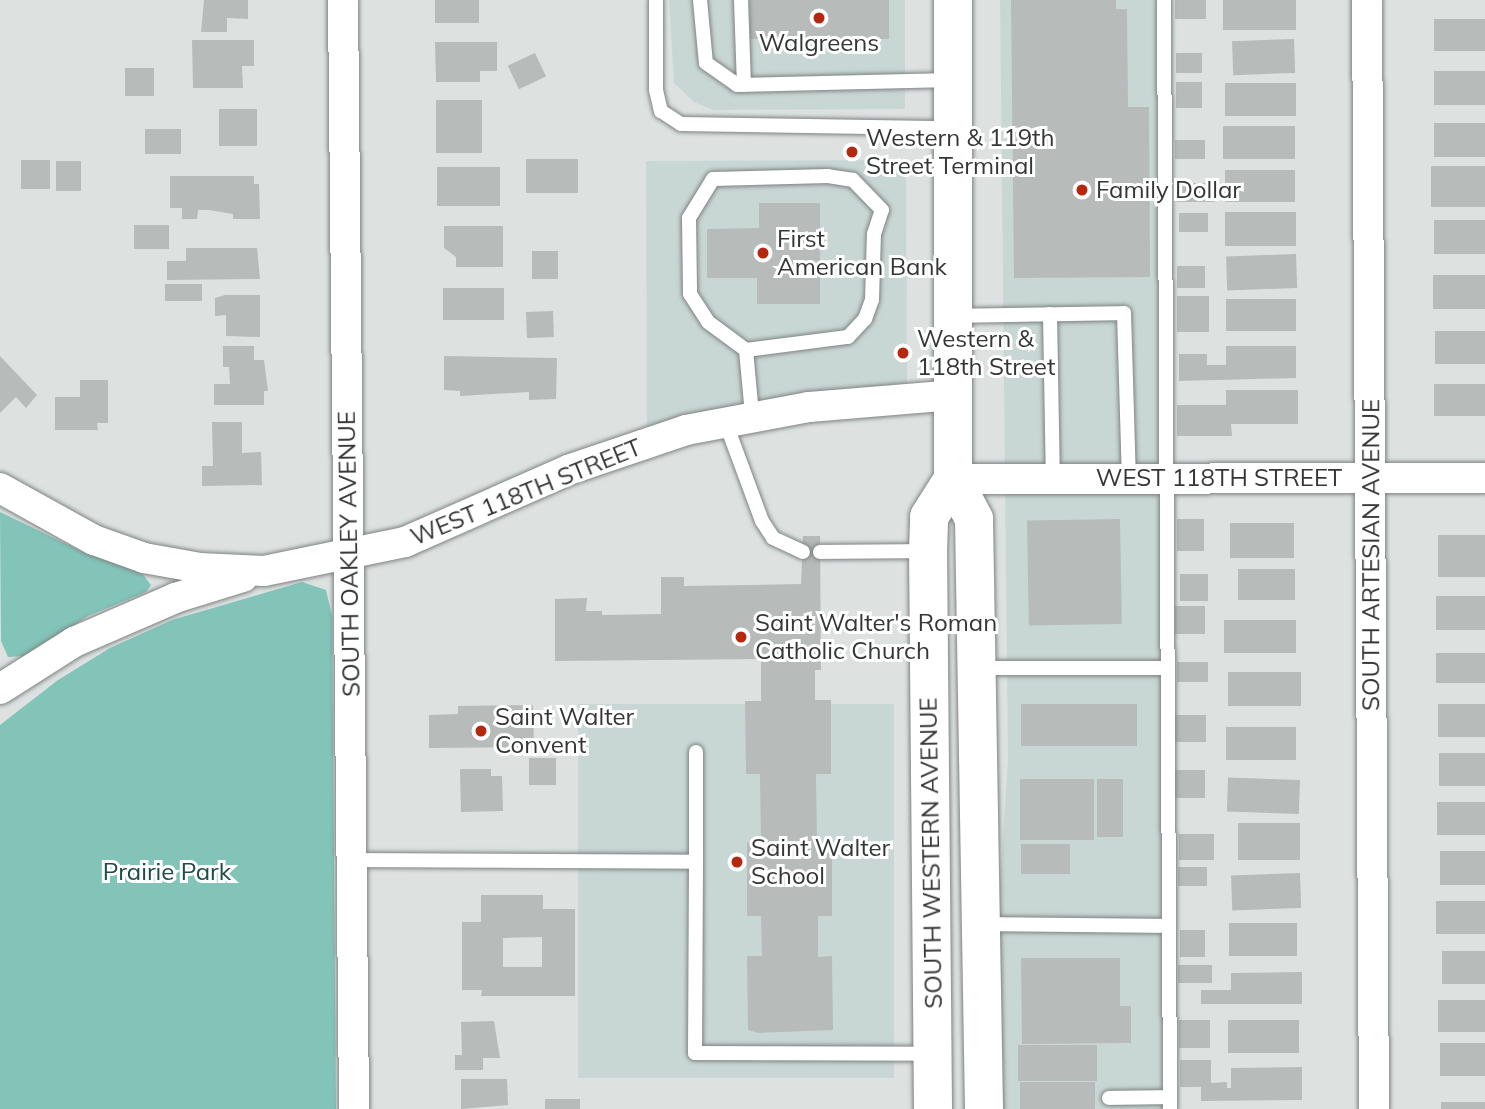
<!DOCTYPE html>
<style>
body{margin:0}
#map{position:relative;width:1485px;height:1109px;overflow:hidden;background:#dde2e1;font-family:Mulish,sans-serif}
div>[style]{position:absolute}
.built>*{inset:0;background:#c9d7d4;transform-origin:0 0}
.green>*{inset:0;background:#83c4b9}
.building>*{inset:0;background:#b7bbba;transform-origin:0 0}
.roads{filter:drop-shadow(0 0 2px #7f8382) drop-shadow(0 0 2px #7f8382)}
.lane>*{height:14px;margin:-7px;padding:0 7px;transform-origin:7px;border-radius:7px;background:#fff}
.street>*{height:30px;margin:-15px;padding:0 15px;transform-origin:15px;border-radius:15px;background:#fff}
.secondary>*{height:38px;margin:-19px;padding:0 19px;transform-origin:19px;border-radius:19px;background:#fff}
.dots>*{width:19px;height:19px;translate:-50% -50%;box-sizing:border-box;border:4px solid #fff;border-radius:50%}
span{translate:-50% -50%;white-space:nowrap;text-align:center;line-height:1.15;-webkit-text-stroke:6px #fff;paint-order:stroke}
.poi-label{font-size:24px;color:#353737}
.left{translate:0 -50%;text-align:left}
.street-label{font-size:24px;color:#353737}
.park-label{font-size:24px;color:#1e4c45}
</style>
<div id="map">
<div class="built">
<i style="clip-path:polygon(669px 0,905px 0,905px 109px,713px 110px,694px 102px,674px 83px)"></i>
<i style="clip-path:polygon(1000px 0,1158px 0,1165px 1109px,1001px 1109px,999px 898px,1008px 760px)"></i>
<i style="clip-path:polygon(906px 160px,907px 394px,647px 438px,646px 161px)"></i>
<i style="left:894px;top:704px;width:374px;height:316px;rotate:90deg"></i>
</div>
<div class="green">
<i style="clip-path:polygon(0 512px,85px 553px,141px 572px,151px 585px,146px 592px,88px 616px,26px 656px,8px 657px,1px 641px)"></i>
<i style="clip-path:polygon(302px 582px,326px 590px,332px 616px,336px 1109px,0 1109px,0 725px,58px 680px,110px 648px,172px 620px)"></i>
</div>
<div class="building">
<i style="clip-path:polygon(204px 0,248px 0,248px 19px,227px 18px,227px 32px,201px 32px)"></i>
<i style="left:435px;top:0;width:44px;height:23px"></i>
<i style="left:750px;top:0;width:139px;height:39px"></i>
<i style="clip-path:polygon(1011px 0,1116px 0,1116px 9px,1127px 9px,1128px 107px,1149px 107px,1150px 277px,1014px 278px)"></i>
<i style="left:1175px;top:0;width:31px;height:19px"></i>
<i style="left:1223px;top:0;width:73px;height:30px"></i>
<i style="left:1434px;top:19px;width:51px;height:32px"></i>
<i style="left:1294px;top:39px;width:34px;height:62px;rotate:88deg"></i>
<i style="clip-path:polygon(192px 40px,254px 40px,254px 66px,242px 66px,243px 88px,193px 88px)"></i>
<i style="clip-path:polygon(435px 42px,497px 42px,497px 71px,480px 71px,480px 82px,436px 82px)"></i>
<i style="left:535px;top:53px;width:26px;height:30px;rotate:65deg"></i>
<i style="left:1176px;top:53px;width:26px;height:20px"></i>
<i style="left:125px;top:68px;width:29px;height:28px"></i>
<i style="left:1485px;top:71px;width:34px;height:51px;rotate:90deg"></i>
<i style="left:1176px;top:82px;width:26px;height:26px"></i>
<i style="left:1225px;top:83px;width:71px;height:33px"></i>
<i style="left:436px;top:100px;width:46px;height:53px"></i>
<i style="left:219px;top:109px;width:38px;height:37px"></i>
<i style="left:1434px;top:123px;width:51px;height:34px"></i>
<i style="left:1223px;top:126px;width:72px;height:33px"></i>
<i style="left:145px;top:129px;width:36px;height:25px"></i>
<i style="left:1175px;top:140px;width:30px;height:19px"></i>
<i style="left:526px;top:159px;width:52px;height:34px"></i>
<i style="left:50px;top:160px;width:29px;height:29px;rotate:90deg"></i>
<i style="left:56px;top:161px;width:25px;height:30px"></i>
<i style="left:1485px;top:166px;width:41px;height:54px;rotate:90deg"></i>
<i style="left:437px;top:167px;width:63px;height:39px"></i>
<i style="left:1295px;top:170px;width:32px;height:70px;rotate:90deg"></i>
<i style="clip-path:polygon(170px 176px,254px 176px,254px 184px,259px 184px,260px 219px,233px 219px,233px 214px,209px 210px,198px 210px,197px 219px,182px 219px,182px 208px,170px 208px)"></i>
<i style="left:1177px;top:183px;width:38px;height:19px"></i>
<i style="clip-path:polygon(759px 203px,820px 203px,820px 304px,757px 304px,757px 278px,707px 278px,707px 229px,759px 228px)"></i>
<i style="left:1225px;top:212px;width:71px;height:34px"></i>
<i style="left:1179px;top:213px;width:29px;height:19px"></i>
<i style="left:1434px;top:220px;width:51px;height:34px"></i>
<i style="left:134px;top:225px;width:35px;height:24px"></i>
<i style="clip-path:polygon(444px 226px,503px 226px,503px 267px,456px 267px,456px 257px,444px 248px)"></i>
<i style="clip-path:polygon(186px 248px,257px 248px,260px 279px,167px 280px,167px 261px,186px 261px)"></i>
<i style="left:532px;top:251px;width:26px;height:28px"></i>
<i style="left:1296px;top:254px;width:34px;height:70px;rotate:88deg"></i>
<i style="left:1205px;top:266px;width:22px;height:28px;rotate:90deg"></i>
<i style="left:1485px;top:275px;width:34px;height:52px;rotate:90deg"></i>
<i style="left:165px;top:284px;width:37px;height:17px"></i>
<i style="left:443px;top:288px;width:61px;height:32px"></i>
<i style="clip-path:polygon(225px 295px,260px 295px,260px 337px,226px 336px,226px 315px,215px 316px,215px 298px)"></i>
<i style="left:1177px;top:296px;width:32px;height:36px"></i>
<i style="left:1226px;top:299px;width:70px;height:32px"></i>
<i style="left:553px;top:311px;width:26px;height:27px;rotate:88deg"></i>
<i style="left:1435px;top:331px;width:50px;height:33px"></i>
<i style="clip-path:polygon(223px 346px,254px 346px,254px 360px,264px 360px,268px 391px,264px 391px,264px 405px,214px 405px,214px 384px,230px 384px,229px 367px,223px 367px)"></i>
<i style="clip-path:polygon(1226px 346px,1296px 346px,1296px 378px,1179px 381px,1179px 354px,1207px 354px,1207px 365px,1226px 365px)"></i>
<i style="clip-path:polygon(0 356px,37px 395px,26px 408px,16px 397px,0 413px)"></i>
<i style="clip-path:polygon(444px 356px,557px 358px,556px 399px,529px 400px,529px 392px,460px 396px,460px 391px,444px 390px)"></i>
<i style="clip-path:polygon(80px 380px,108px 380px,108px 423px,97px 423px,98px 430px,55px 430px,55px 397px,80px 397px)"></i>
<i style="left:1485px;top:384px;width:32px;height:51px;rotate:90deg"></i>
<i style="clip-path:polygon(1226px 390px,1298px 390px,1298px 424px,1231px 424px,1232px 436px,1177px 436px,1177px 405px,1226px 405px)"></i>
<i style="clip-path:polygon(212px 422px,242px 422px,242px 453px,261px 452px,262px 485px,202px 486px,202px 466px,213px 466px)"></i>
<i style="left:1120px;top:519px;width:105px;height:93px;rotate:89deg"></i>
<i style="left:1177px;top:519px;width:27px;height:32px"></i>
<i style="left:1230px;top:523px;width:64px;height:35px"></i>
<i style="left:1438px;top:535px;width:47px;height:42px"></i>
<i style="clip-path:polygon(803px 536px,820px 536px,821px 670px,815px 670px,815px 700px,831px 700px,831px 774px,816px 774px,817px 842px,832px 843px,832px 916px,818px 916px,818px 957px,832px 956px,833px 1030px,758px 1033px,748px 1030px,747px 956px,762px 956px,761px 916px,747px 916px,747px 842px,761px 843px,760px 774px,746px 774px,745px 701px,761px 701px,761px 659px,555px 661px,555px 599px,587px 598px,586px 611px,602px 611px,602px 615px,661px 614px,661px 577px,684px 577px,684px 586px,801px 584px)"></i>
<i style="left:1238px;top:569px;width:57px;height:31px"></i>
<i style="left:1180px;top:574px;width:28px;height:27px"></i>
<i style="left:1485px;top:596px;width:34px;height:49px;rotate:90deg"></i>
<i style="left:1175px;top:606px;width:30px;height:28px"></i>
<i style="left:1224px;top:620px;width:72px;height:33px"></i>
<i style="left:1485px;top:653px;width:30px;height:49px;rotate:90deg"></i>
<i style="left:1208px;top:662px;width:20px;height:31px;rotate:90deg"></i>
<i style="left:1228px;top:672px;width:73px;height:34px"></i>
<i style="left:1137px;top:704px;width:42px;height:116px;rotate:90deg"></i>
<i style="left:1438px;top:704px;width:47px;height:33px"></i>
<i style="clip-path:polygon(533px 705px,534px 747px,429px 748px,429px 715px,458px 714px,458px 706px)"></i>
<i style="left:1206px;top:715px;width:27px;height:31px;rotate:90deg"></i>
<i style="left:1226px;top:727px;width:70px;height:33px"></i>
<i style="left:1439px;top:753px;width:46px;height:33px"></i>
<i style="left:556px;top:758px;width:27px;height:27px;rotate:90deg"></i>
<i style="clip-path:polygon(460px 769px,491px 769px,491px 776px,502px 776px,503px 811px,461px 812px)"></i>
<i style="left:1175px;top:770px;width:30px;height:28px"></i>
<i style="left:1020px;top:779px;width:74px;height:61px"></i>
<i style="left:1097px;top:779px;width:26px;height:58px"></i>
<i style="left:1300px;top:780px;width:34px;height:72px;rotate:92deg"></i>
<i style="left:1485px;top:802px;width:33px;height:48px;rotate:90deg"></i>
<i style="left:1238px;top:823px;width:62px;height:37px"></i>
<i style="left:1214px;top:834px;width:26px;height:35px;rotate:90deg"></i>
<i style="left:1021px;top:844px;width:49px;height:30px"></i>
<i style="left:1440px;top:851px;width:45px;height:34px"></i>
<i style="left:1178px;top:867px;width:29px;height:19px"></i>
<i style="left:1300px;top:873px;width:35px;height:69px;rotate:88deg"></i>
<i style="clip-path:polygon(evenodd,481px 895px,543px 895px,543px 909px,575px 909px,575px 996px,481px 996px,482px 990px,462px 990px,462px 922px,481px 922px,481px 895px,542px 937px,542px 967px,503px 967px,503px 938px,542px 937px)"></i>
<i style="left:1436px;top:901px;width:49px;height:33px"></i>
<i style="left:1229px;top:923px;width:68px;height:33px"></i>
<i style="left:1180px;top:930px;width:25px;height:27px"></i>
<i style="left:1485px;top:951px;width:33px;height:43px;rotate:90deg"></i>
<i style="clip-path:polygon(1021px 958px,1120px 958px,1120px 1006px,1131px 1006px,1131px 1043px,1022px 1044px)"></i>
<i style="left:1178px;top:965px;width:34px;height:18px"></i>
<i style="clip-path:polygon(1302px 972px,1302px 1004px,1201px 1004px,1201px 990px,1231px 990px,1231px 973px)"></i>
<i style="left:1438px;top:1000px;width:47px;height:32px"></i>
<i style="left:1179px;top:1020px;width:31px;height:28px"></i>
<i style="left:1228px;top:1020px;width:71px;height:33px"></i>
<i style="clip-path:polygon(494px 1021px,500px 1058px,483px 1058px,483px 1070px,455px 1070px,455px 1055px,462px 1055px,461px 1022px)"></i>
<i style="left:1440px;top:1043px;width:45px;height:33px"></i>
<i style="left:1018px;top:1045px;width:79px;height:36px"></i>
<i style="clip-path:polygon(1180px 1060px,1211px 1060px,1211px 1083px,1227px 1082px,1227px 1088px,1231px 1088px,1231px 1068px,1302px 1067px,1302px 1100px,1201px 1101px,1201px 1087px,1180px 1087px)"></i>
<i style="clip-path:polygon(461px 1079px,507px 1079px,508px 1105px,461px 1109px)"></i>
<i style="left:1020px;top:1082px;width:75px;height:27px"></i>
<i style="left:580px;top:1099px;width:10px;height:35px;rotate:90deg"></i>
<i style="left:1441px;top:1102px;width:44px;height:7px"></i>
</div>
<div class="roads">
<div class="lane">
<i style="left:656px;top:0;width:90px;rotate:90deg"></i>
<i style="left:656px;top:90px;width:22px;rotate:77deg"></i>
<i style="left:661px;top:111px;width:24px;rotate:33deg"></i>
<i style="left:681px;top:124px;width:269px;rotate:0.9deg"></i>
<i style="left:700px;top:0;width:63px;rotate:84.6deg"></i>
<i style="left:706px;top:63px;width:38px;rotate:35deg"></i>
<i style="left:737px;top:85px;width:215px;rotate:-1.3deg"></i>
<i style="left:741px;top:0;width:85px;rotate:88deg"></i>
<i style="left:1164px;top:0;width:1109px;rotate:89.69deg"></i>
<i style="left:1050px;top:314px;width:164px;rotate:89deg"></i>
<i style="left:955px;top:316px;width:169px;rotate:-1deg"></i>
<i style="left:1124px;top:313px;width:165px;rotate:88.3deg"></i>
<i style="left:746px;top:350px;width:103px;rotate:-7.3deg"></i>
<i style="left:848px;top:337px;width:25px;rotate:-47deg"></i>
<i style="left:865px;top:319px;width:20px;rotate:-70deg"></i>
<i style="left:872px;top:300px;width:66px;rotate:-88.3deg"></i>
<i style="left:874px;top:234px;width:25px;rotate:-72deg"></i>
<i style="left:882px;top:210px;width:42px;rotate:-134deg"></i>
<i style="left:853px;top:180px;width:25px;rotate:-171deg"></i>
<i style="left:828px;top:176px;width:115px;rotate:178.5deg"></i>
<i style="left:713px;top:179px;width:46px;rotate:121.6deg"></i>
<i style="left:689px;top:218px;width:76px;rotate:89.2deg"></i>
<i style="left:690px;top:294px;width:33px;rotate:57deg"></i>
<i style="left:708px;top:322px;width:47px;rotate:36.4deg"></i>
<i style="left:746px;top:350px;width:65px;rotate:84.7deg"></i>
<i style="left:725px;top:421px;width:107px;rotate:69.7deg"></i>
<i style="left:762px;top:521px;width:20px;rotate:57deg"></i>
<i style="left:773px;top:538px;width:33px;rotate:25deg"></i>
<i style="left:820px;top:552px;width:107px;rotate:-0.5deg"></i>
<i style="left:978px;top:668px;width:189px"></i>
<i style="left:352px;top:860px;width:344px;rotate:0.3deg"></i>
<i style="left:696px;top:862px;width:191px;rotate:90.3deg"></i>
<i style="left:695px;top:1053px;width:236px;rotate:0.2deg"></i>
<i style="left:696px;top:862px;width:110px;rotate:-90deg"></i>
<i style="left:982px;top:924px;width:187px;rotate:0.6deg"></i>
<i style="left:1109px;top:1098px;width:61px;rotate:-0.9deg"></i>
</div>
<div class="street">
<i style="left:343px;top:0;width:1109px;rotate:89.43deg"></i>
<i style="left:1367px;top:0;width:1109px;rotate:89.64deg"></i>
<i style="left:953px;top:479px;width:532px;rotate:-0.11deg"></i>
<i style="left:0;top:488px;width:107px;rotate:29deg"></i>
<i style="left:94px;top:540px;width:53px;rotate:19.8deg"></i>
<i style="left:144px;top:558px;width:57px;rotate:10.1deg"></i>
<i style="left:200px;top:568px;width:64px;rotate:2.7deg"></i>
<i style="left:264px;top:571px;width:144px;rotate:-11.6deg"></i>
<i style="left:405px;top:542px;width:178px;rotate:-23.8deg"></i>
<i style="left:568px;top:470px;width:125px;rotate:-18.7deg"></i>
<i style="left:686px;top:430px;width:125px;rotate:-10.6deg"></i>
<i style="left:809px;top:407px;width:145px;rotate:-4.7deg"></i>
<i style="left:0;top:689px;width:88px;rotate:-32.4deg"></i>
<i style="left:74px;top:642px;width:110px;rotate:-23.5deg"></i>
<i style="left:175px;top:598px;width:71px;rotate:-17.2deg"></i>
</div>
<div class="secondary">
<i style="left:953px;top:0;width:479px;rotate:90deg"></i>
<i style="left:953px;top:479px;width:45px;rotate:62.3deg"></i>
<i style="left:974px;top:519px;width:590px;rotate:89.03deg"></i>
<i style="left:933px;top:1109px;width:558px;rotate:-90.51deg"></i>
<i style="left:928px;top:551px;width:34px;rotate:-88deg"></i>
<i style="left:929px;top:517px;width:45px;rotate:-57.7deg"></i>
</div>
</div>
<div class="dots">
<i style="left:819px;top:18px;background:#b4280d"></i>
<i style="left:852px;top:152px;background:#b4280d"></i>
<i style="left:1082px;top:190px;background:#b4280d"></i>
<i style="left:763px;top:253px;background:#b4280d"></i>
<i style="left:903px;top:353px;background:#b4280d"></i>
<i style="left:741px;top:637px;background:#b4280d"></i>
<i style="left:481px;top:731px;background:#b4280d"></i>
<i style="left:737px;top:862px;background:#b4280d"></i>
</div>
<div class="poi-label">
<span style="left:819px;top:43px">Walgreens</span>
<span class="left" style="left:866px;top:152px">Western &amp; 119th<br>Street Terminal</span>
<span class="left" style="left:1096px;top:190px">Family Dollar</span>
<span class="left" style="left:777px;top:253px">First<br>American Bank</span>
<span class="left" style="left:917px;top:353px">Western &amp;<br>118th Street</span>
<span class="left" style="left:755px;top:637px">Saint Walter's Roman<br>Catholic Church</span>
<span class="left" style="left:495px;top:731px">Saint Walter<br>Convent</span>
<span class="left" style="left:751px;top:862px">Saint Walter<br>School</span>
</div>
<div class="street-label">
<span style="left:1219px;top:478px">WEST 118TH STREET</span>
<span style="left:526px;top:492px;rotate:-22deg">WEST 118TH STREET</span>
<span style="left:349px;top:554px;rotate:-91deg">SOUTH OAKLEY AVENUE</span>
<span style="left:1371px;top:555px;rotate:-90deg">SOUTH ARTESIAN AVENUE</span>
<span style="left:931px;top:853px;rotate:-91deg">SOUTH WESTERN AVENUE</span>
</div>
<div class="park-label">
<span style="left:167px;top:872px">Prairie Park</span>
</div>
</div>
